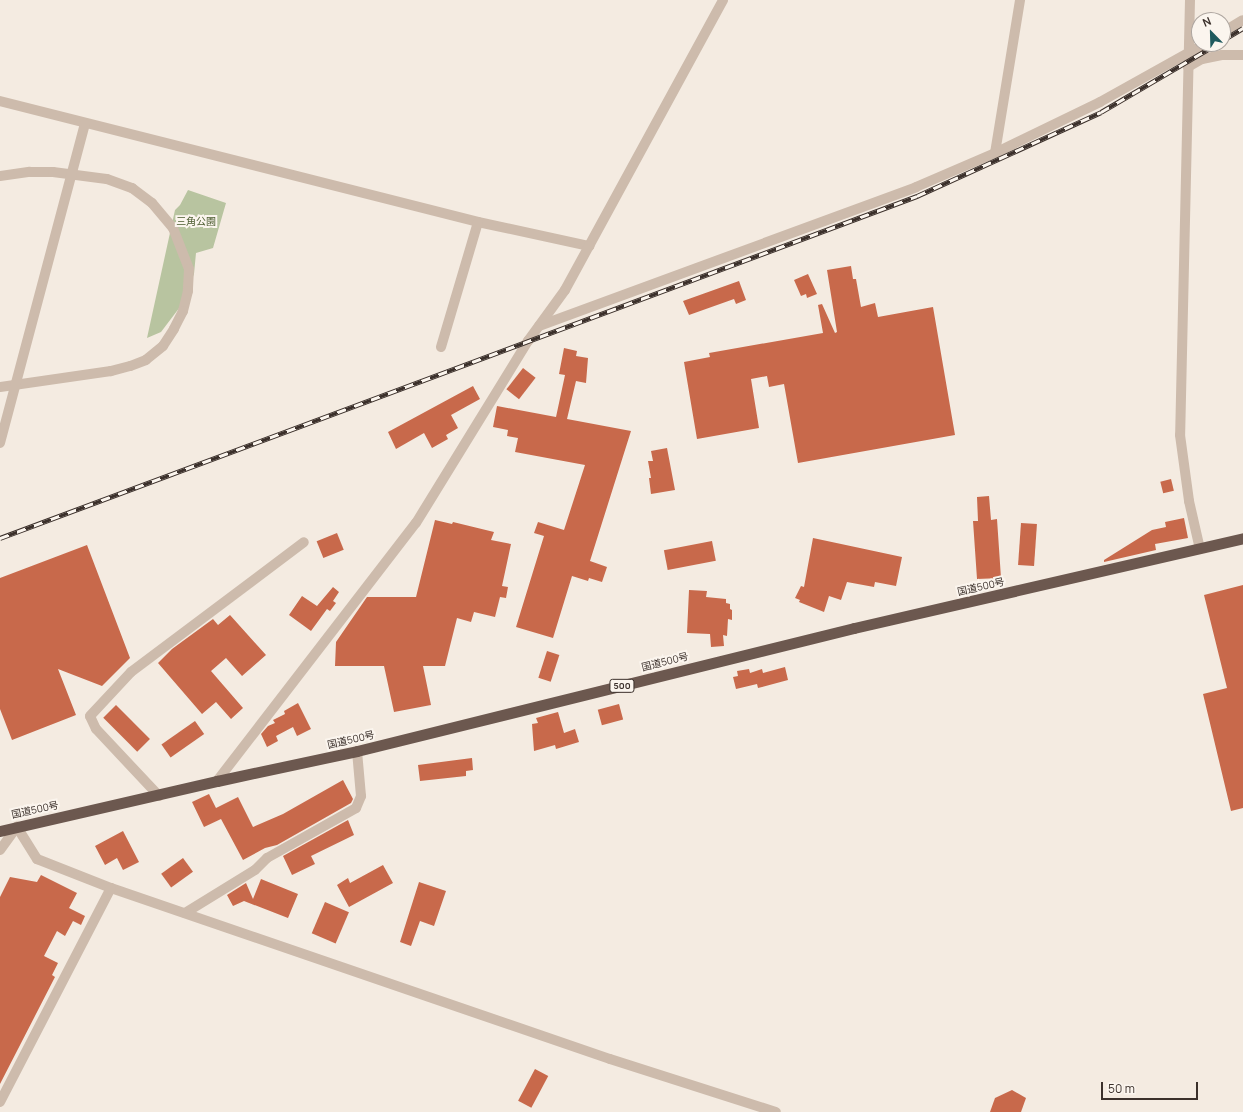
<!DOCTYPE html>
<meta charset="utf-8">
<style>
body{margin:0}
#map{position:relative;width:1243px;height:1112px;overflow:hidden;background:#f4ebe1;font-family:Manrope,"Noto Sans JP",sans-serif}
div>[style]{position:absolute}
.green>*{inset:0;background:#b8c4a0}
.building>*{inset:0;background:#c8694b;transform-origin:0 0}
.minor>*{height:10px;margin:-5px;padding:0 5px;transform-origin:5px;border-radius:5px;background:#cdbbac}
.tertiary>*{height:10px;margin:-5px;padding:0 5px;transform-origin:5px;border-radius:5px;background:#cdbbac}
.trunk>*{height:11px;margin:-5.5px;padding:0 5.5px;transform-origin:5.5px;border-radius:5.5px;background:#6c584f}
.rail>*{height:4.5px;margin-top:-2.25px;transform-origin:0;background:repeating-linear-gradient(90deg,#fbf5ee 0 9px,#3b302b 0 18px);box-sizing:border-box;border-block:1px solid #3b302b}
span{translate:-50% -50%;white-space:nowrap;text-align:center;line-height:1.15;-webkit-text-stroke:4px #fbf5ee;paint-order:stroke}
.shield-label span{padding:1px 3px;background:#fbf5ee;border:1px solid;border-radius:3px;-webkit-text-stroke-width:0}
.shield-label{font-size:9px;color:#3b302b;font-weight:700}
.park-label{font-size:10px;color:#4a5a2e}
.street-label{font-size:10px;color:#3b302b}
.north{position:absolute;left:1191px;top:12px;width:40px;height:40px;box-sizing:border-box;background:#fbf5ee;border:1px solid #aea6a0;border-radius:50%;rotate:337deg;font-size:11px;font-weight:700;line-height:16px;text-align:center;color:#3b302b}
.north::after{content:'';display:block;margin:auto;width:14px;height:18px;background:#1f5a5e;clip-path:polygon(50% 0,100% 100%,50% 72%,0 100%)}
.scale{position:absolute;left:1101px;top:1082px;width:97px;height:18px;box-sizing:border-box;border:2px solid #3b302b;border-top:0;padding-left:5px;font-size:12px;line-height:14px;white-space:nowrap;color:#3b302b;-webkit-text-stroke:3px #fbf5ee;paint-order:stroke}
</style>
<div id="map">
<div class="green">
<i style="clip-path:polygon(188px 190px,226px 203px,213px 248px,196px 253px,194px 274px,183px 303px,161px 332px,147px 338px,175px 210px,180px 205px)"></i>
</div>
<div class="building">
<i style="clip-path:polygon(851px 266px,853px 279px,856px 279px,861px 307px,875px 303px,878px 317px,933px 307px,955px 435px,798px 463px,784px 384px,769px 387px,767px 376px,751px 379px,759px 428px,697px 439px,684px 362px,710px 357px,709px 353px,823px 333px,818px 305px,822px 304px,835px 333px,837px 332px,827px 270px)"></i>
<i style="clip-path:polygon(808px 274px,817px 294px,807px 298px,806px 294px,801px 296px,794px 280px)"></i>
<i style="clip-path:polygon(739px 281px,746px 300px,736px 304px,734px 299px,689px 315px,683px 301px)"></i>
<i style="clip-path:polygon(564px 348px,577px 351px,576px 356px,588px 358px,586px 383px,576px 381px,567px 419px,631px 431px,590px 561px,607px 567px,602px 582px,589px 578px,588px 581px,572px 576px,553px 638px,516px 627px,544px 536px,534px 533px,538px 522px,564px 530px,585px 465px,515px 452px,518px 438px,507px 436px,508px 430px,493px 427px,497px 406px,556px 417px,565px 375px,559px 374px)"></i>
<i style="left:523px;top:368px;width:16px;height:27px;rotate:38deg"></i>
<i style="clip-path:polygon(473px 386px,480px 399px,451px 415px,458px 428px,446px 435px,448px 439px,432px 448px,424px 433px,396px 449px,388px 432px)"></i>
<i style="clip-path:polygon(667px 448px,675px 490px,651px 494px,649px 478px,651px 478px,648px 461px,653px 461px,651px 451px)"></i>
<i style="left:1171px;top:479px;width:12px;height:11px;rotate:76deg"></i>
<i style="clip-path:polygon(989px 496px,991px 520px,997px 519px,1001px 578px,977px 579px,973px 521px,978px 521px,977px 497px)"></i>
<i style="clip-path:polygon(1184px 518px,1188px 538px,1155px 544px,1156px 550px,1104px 562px,1104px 560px,1152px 530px,1166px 527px,1165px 522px)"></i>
<i style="clip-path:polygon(435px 520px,452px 524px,453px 522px,494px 532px,491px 540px,511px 544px,502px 586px,508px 587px,506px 598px,500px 597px,495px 617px,474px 612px,471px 622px,457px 618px,445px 666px,423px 666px,431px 705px,394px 712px,384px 666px,335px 666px,336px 642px,367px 597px,416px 597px)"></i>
<i style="left:1021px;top:523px;width:16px;height:42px;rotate:4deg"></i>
<i style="left:337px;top:533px;width:18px;height:22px;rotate:68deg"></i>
<i style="clip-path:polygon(813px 538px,902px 557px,896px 586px,875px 582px,874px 587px,847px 582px,841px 600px,829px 596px,824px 612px,799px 602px,800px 600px,795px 598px,801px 586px,804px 587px)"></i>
<i style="left:712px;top:541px;width:20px;height:49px;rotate:79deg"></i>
<i style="clip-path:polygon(87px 545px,130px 658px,102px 686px,58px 669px,76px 715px,12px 740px,0 709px,0 578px)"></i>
<i style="clip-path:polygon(1243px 585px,1243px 808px,1231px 811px,1203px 694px,1227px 688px,1204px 595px)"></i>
<i style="clip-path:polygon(333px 587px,339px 592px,333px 601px,336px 603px,330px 611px,327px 609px,311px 631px,289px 615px,302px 596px,317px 606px)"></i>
<i style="clip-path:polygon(689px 590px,707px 591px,706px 597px,726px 599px,726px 603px,730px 604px,730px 609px,732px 610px,732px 620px,728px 619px,727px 636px,723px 635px,724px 646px,711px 647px,710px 634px,687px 633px)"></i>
<i style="clip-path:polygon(230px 615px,266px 655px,242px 676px,226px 658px,211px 671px,243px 708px,231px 719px,216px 702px,202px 714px,158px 663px,172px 649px,213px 619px,218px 625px)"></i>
<i style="left:547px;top:651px;width:13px;height:28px;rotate:18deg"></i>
<i style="clip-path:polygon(785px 667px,788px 680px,758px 688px,757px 684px,736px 689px,733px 677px,738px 676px,737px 671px,749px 669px,750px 673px,762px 669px,763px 673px)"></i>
<i style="clip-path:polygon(298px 703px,311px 729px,297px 736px,293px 727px,276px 736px,278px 741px,267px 747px,261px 734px,268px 726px,275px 723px,273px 720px,285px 714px,284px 711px)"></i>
<i style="left:619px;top:704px;width:16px;height:22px;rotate:75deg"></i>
<i style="left:116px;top:705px;width:48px;height:18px;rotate:45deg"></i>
<i style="clip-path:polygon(558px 712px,564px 733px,575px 729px,579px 742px,556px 749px,555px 745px,534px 751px,532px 724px,538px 723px,536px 718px)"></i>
<i style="left:195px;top:721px;width:16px;height:41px;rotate:55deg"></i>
<i style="clip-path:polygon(472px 758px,473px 770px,466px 771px,466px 776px,420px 781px,418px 765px)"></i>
<i style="clip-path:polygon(343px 780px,353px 799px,351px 803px,277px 845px,265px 848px,243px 860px,221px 819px,204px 827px,192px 802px,209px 794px,216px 808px,238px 797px,253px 827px,283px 814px)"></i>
<i style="clip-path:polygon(348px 820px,354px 835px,311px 856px,315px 864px,292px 875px,283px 856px)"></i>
<i style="clip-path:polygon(123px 831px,139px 862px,123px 870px,117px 858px,105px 865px,95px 846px)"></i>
<i style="left:183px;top:858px;width:17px;height:27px;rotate:54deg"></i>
<i style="clip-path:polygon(383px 865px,393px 883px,349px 907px,337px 885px,348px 878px,350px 883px)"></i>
<i style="clip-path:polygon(41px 875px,77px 893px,69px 908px,85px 916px,81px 925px,73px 921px,65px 936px,57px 931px,44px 956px,58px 963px,52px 975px,55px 977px,0 1084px,0 897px,10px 877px,37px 882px)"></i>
<i style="clip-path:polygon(261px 879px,298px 894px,288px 918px,244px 901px,233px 906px,227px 895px,246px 883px,253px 899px)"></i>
<i style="clip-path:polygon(419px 882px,446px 891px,434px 926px,420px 921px,411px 946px,400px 942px)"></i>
<i style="left:325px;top:902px;width:26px;height:34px;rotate:23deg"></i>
<i style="left:535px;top:1069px;width:15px;height:36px;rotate:28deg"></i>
<i style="clip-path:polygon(1012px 1090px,1026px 1098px,1021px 1112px,990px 1112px,995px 1098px)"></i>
</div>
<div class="minor">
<i style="left:1190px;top:0;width:435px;rotate:91.3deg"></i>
<i style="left:1180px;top:435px;width:67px;rotate:82.2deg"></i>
<i style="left:1189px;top:501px;width:49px;rotate:77.1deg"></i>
<i style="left:1223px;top:32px;width:23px;rotate:-31deg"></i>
<i style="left:1188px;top:67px;width:16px;rotate:-30deg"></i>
<i style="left:1202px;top:59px;width:20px;rotate:-11deg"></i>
<i style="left:1222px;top:55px;width:21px"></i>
<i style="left:0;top:101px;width:493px;rotate:14.2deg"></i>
<i style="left:478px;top:222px;width:114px;rotate:12.2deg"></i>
<i style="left:589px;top:246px;width:280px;rotate:-61.4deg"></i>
<i style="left:995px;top:153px;width:155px;rotate:-80.7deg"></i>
<i style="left:0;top:176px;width:30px;rotate:-8deg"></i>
<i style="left:30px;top:172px;width:23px"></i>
<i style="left:53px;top:172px;width:54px;rotate:7.4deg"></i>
<i style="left:107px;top:179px;width:27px;rotate:20deg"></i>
<i style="left:132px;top:188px;width:25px;rotate:37deg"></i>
<i style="left:152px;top:203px;width:33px;rotate:50deg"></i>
<i style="left:173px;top:228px;width:44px;rotate:68.7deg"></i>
<i style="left:189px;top:269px;width:22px;rotate:93deg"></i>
<i style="left:188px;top:291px;width:21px;rotate:104deg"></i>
<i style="left:183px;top:311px;width:20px;rotate:117deg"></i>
<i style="left:174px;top:329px;width:20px;rotate:123deg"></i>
<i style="left:163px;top:346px;width:22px;rotate:141deg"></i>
<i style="left:146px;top:360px;width:17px;rotate:159deg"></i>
<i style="left:130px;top:366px;width:20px;rotate:165deg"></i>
<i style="left:111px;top:371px;width:112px;rotate:171.8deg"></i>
<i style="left:539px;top:326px;width:402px;rotate:-20.2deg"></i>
<i style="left:916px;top:187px;width:86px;rotate:-23.3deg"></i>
<i style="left:995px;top:153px;width:117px;rotate:-25.9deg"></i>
<i style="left:1100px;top:102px;width:119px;rotate:-29.1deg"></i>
<i style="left:441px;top:347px;width:130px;rotate:-73.5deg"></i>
<i style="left:0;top:443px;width:330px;rotate:-75.1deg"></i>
<i style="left:159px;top:796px;width:92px;rotate:-133.2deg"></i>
<i style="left:96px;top:729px;width:14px;rotate:-115deg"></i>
<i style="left:90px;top:716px;width:60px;rotate:-47deg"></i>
<i style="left:131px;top:672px;width:216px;rotate:-36.9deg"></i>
<i style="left:0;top:850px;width:29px;rotate:-54deg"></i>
<i style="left:185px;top:913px;width:82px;rotate:-31.6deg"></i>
<i style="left:255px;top:870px;width:17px;rotate:-45deg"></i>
<i style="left:267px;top:858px;width:102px;rotate:-29.3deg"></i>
<i style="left:356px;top:808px;width:13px;rotate:-67deg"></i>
<i style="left:361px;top:796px;width:45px;rotate:-95.1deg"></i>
</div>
<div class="tertiary">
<i style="left:217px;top:781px;width:326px;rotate:-52.4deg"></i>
<i style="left:416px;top:523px;width:214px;rotate:-58.4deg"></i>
<i style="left:528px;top:341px;width:63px;rotate:-54deg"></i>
<i style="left:565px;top:290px;width:50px;rotate:-61.4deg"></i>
<i style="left:17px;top:827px;width:38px;rotate:58deg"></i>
<i style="left:37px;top:859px;width:79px;rotate:21.4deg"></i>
<i style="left:111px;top:888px;width:527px;rotate:18.92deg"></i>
<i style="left:610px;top:1059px;width:174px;rotate:17.7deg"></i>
<i style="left:0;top:1102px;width:241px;rotate:-62.6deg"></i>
</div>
<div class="trunk">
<i style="left:0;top:831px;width:223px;rotate:-13deg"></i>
<i style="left:217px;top:781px;width:143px;rotate:-12.1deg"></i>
<i style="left:357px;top:751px;width:512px;rotate:-13.9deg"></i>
<i style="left:854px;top:628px;width:399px;rotate:-13deg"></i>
</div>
<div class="rail">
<i style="left:1223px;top:40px;width:23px;rotate:-31deg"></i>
<i style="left:0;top:538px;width:979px;rotate:-20.45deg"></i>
<i style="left:917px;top:196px;width:202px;rotate:-24.5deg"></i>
<i style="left:1101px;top:112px;width:134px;rotate:-30.4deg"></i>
</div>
<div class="shield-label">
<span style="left:622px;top:686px">500</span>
</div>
<div class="park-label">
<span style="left:196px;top:222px">三角公園</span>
</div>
<div class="street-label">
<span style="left:981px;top:587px;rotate:-13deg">国道500号</span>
<span style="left:665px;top:662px;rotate:-14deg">国道500号</span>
<span style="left:351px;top:740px;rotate:-13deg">国道500号</span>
<span style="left:35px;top:810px;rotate:-12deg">国道500号</span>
</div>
<div class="north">N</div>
<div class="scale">50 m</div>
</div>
